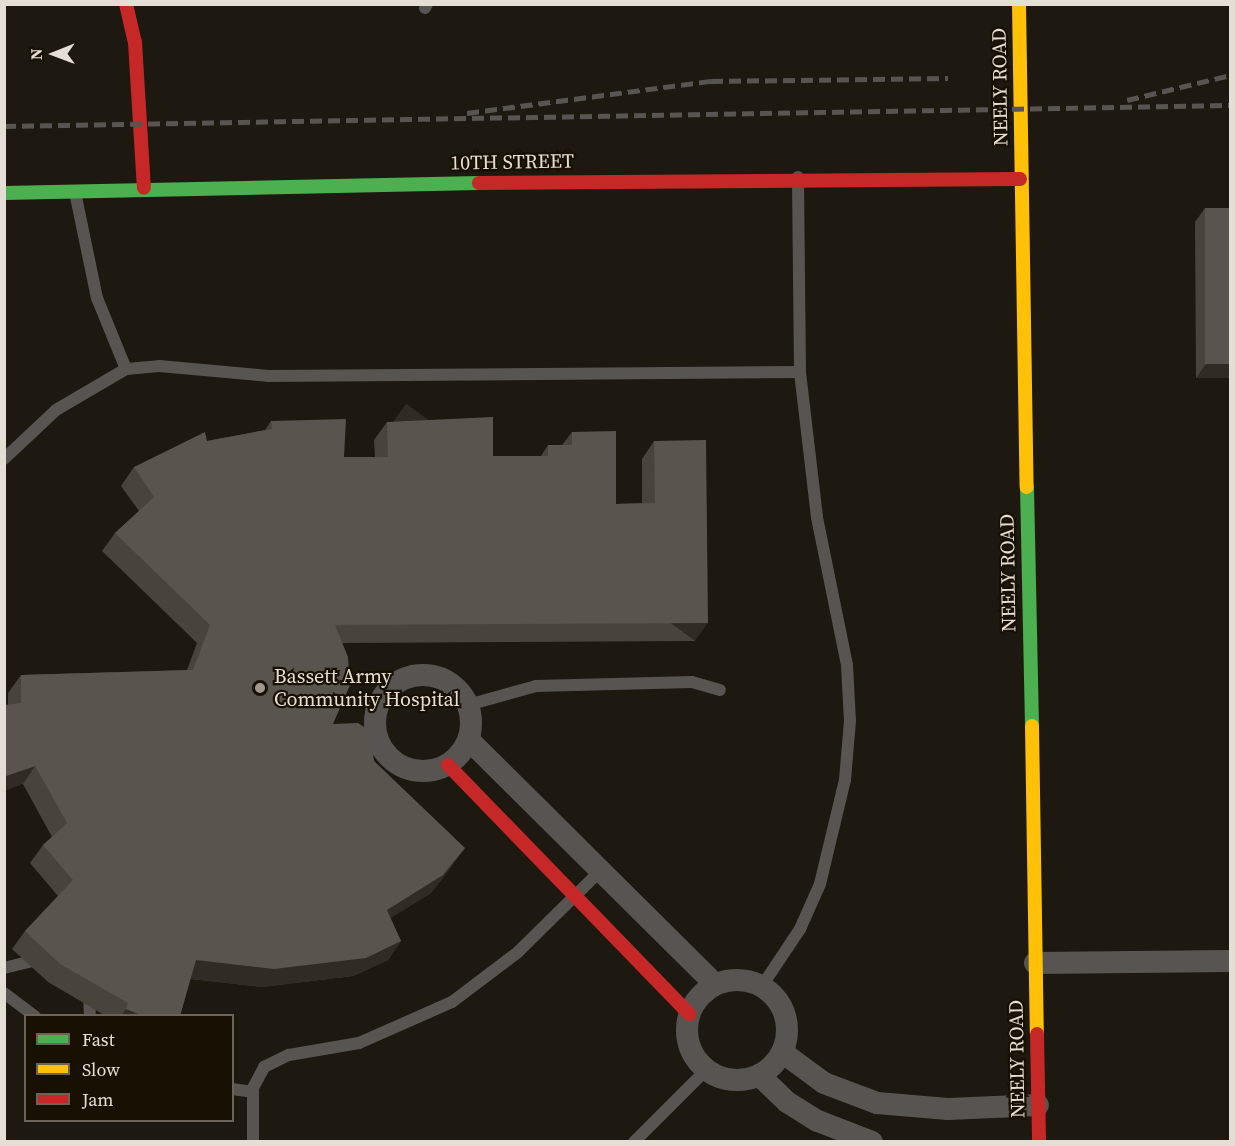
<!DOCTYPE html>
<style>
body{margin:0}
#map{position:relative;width:1235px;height:1146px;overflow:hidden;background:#1d1810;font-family:"Source Serif 4",serif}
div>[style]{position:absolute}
.lane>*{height:12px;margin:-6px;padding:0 6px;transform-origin:6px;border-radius:6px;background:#575451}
.street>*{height:22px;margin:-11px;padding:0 11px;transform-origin:11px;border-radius:11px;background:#575451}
.street>.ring{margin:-11px;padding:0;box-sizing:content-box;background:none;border:22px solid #575451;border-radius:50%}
.fast>*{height:14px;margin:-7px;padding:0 7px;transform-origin:7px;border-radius:7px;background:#4caf50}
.slow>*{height:14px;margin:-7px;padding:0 7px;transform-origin:7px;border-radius:7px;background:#ffc107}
.jam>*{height:14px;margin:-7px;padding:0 7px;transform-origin:7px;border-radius:7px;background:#c62828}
.rail>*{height:4.5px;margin-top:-2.25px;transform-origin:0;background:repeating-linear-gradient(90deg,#585451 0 12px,transparent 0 18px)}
.wall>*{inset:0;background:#48443c}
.shaded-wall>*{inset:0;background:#302b24;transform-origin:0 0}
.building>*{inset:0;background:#59544d;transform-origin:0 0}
.dots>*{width:16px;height:16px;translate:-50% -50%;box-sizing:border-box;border:3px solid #191004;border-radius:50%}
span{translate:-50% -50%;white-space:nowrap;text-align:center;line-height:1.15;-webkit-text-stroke:4.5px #191004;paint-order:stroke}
.street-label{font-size:20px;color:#e5ded5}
.poi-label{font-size:20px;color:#e5ded5}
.left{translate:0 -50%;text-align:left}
.frame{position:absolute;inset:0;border:6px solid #e5ded5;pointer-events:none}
.legend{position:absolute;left:24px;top:1014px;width:210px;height:108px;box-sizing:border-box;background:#191004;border:2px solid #6b6258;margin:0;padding:8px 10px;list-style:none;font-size:18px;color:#e5ded5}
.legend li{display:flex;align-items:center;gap:12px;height:30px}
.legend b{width:30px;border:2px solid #6b6258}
.north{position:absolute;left:24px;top:24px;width:60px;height:60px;-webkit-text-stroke:4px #191004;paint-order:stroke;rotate:269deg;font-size:16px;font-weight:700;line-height:24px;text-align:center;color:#e5ded5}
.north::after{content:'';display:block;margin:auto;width:21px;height:27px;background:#e5ded5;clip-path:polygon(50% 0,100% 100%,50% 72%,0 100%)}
</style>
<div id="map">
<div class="lane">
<i style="left:425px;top:8px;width:4px;rotate:-63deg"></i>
<i style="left:75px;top:192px;width:108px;rotate:78.3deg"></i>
<i style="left:97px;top:298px;width:77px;rotate:67.8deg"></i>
<i style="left:4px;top:459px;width:71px;rotate:-43.3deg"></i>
<i style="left:56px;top:410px;width:81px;rotate:-30.4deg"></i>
<i style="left:126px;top:369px;width:33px;rotate:-5deg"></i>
<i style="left:159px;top:366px;width:109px;rotate:5.2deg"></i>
<i style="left:268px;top:376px;width:532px;rotate:-0.43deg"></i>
<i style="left:800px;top:372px;width:195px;rotate:-90.6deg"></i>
<i style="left:468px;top:705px;width:71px;rotate:-15.6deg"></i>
<i style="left:536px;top:686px;width:156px;rotate:-1.5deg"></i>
<i style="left:692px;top:682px;width:29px;rotate:16deg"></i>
<i style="left:4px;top:968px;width:38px;rotate:-14deg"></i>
<i style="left:762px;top:986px;width:69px;rotate:-56.3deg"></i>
<i style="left:800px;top:929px;width:49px;rotate:-66deg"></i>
<i style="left:820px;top:884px;width:107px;rotate:-76.5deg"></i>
<i style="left:845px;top:780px;width:59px;rotate:-85.2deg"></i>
<i style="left:850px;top:721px;width:56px;rotate:-93.1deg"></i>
<i style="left:847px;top:665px;width:151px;rotate:-101.5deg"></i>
<i style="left:817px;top:517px;width:146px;rotate:-96.7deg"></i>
<i style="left:89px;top:991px;width:25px;rotate:88deg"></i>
<i style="left:4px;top:993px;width:39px;rotate:37deg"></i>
<i style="left:232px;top:1089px;width:21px;rotate:8deg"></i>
<i style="left:253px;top:1142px;width:54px;rotate:-90deg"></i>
<i style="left:253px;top:1088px;width:24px;rotate:-62deg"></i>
<i style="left:264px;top:1067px;width:28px;rotate:-26deg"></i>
<i style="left:289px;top:1055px;width:71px;rotate:-9.7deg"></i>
<i style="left:359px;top:1043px;width:102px;rotate:-23.8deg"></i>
<i style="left:452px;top:1002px;width:83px;rotate:-37.1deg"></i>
<i style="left:518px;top:952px;width:115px;rotate:-44.6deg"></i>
<i style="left:634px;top:1142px;width:103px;rotate:-45deg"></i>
</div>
<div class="street">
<i class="ring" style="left:375px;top:675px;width:74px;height:74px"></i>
<i style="left:469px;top:740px;width:346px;rotate:44.8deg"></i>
<i style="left:1035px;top:963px;width:195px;rotate:-0.6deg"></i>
<i class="ring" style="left:687px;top:980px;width:78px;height:78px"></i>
<i style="left:782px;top:1052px;width:52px;rotate:36.4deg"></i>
<i style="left:824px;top:1083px;width:57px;rotate:20.7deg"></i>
<i style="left:877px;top:1103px;width:71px;rotate:4.8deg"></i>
<i style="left:948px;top:1109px;width:90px;rotate:-2.5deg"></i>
<i style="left:759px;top:1075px;width:39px;rotate:44deg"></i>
<i style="left:787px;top:1102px;width:36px;rotate:32deg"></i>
<i style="left:818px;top:1121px;width:58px;rotate:21.3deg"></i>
</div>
<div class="fast">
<i style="left:4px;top:193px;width:475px;rotate:-1.2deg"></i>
<i style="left:1027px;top:487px;width:239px;rotate:88.8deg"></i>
</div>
<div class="slow">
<i style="left:1019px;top:4px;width:483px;rotate:89.1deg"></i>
<i style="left:1032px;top:726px;width:308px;rotate:89.1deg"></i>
</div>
<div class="jam">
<i style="left:126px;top:4px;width:39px;rotate:77deg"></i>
<i style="left:135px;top:42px;width:146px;rotate:86.5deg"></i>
<i style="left:479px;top:183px;width:541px;rotate:-0.42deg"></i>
<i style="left:448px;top:765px;width:347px;rotate:45.9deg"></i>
<i style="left:1037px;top:1034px;width:108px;rotate:88.9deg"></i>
</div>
<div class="rail">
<i style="left:1127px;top:100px;width:106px;rotate:-13.6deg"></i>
<i style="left:467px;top:113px;width:246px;rotate:-7.5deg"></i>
<i style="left:711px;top:81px;width:237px;rotate:-0.7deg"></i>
<i style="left:4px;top:126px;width:1226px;rotate:-0.98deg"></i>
</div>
<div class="wall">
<i style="clip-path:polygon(1205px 208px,1230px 378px,1196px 378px,1195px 222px)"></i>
<i style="clip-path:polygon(271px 421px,344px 457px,375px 457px,374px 440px,387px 422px,493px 456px,541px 456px,548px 445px,562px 445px,572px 432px,616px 504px,642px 503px,642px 459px,654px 441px,695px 641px,342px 643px,333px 724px,374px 761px,452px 866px,431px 893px,390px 918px,401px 941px,388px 960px,353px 976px,262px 987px,190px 979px,180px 1016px,106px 1016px,48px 982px,12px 949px,25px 931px,58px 896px,30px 863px,43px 845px,52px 837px,23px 784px,8px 704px,8px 693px,21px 675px,187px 670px,197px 643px,102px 551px,115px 533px,139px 511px,121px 486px,134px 467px,207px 441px,265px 430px)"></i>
</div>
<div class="shaded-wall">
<i style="clip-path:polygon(1206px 364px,1230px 364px,1230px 378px,1196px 378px)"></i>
<i style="left:708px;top:623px;width:22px;height:373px;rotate:126deg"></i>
<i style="clip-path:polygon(35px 766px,23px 784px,4px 791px,4px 777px)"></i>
<i style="clip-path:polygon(465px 848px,452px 866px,431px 893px,374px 928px,387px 910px)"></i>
<i style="clip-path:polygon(401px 941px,388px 960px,353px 976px,262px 987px,183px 978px,196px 960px)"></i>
<i style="clip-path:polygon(126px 1009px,143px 1016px,121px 1016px)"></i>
</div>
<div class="building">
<i style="left:1205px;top:208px;width:25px;height:156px"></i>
<i style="clip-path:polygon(493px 417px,493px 456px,548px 456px,548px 445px,572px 445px,572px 432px,616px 431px,616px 504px,655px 503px,654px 441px,706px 440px,708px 623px,335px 625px,348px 657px,350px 685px,333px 724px,358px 723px,370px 731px,374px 761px,465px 848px,443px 875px,387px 910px,401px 941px,366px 958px,274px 969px,196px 960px,180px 1016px,143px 1016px,126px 1009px,128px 1003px,60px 964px,25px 931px,73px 880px,43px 845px,67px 823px,35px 766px,4px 777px,4px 705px,21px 703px,21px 675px,193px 670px,210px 625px,115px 533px,154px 497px,134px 467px,205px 432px,207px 441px,272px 429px,271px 421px,346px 419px,344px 457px,388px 457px,387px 422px)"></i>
</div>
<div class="dots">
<i style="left:260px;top:688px;background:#9f9990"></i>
</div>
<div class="street-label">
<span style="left:1000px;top:87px;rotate:-91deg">NEELY ROAD</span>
<span style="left:512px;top:162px;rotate:-1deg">10TH STREET</span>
<span style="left:1008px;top:573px;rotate:-91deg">NEELY ROAD</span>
<span style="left:1017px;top:1059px;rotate:-91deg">NEELY ROAD</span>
</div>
<div class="poi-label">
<span class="left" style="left:274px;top:688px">Bassett Army<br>Community Hospital</span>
</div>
<div class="frame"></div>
<ul class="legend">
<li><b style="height:8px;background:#4caf50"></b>Fast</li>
<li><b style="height:8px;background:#ffc107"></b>Slow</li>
<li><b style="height:8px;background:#c62828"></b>Jam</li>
</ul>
<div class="north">N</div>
</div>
